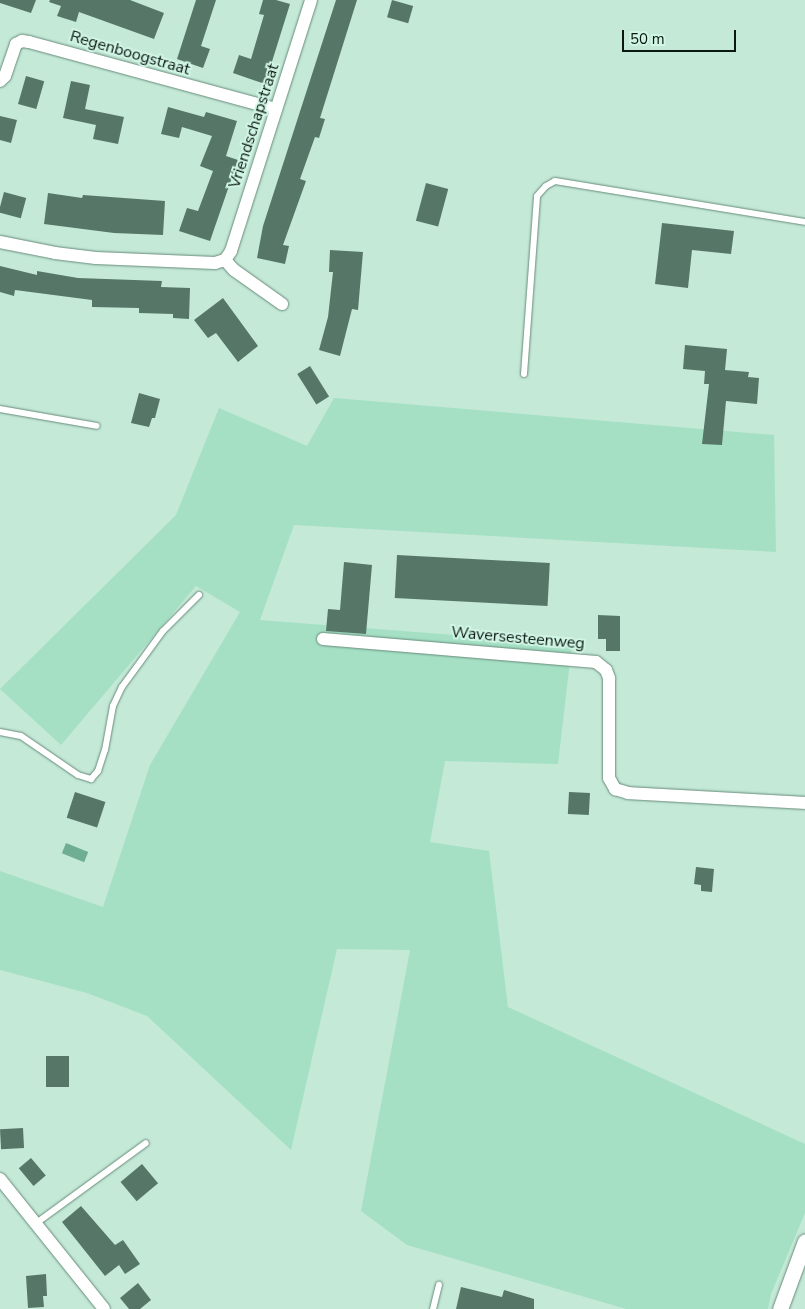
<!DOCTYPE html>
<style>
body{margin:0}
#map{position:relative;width:805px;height:1309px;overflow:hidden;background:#c4e9d7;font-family:"Nunito Sans",sans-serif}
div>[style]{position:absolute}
.green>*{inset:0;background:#a5e0c5}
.water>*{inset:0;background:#70ae93;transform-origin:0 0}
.building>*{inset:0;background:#567768;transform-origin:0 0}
.roads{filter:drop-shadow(0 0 1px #688b7b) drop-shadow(0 0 1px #688b7b)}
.service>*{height:6px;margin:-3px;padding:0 3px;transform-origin:3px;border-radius:3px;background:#fff}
.minor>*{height:12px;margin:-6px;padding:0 6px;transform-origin:6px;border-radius:6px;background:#fff}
.tertiary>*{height:15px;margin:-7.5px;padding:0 7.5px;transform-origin:7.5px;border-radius:7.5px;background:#fff}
span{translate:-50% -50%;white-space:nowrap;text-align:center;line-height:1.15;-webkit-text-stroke:4px #d1f6e5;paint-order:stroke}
.street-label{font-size:16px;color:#0b1812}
.scale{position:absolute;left:622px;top:30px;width:114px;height:22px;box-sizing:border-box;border:2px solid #0b1812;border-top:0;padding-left:6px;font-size:15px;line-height:18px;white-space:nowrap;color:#0b1812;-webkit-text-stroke:4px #d1f6e5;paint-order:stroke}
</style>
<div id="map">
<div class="green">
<i style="clip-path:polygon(334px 398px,774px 435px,776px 552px,294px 525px,260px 620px,572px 644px,558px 764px,445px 761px,430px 842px,489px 851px,508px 1007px,805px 1144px,805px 1213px,771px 1294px,768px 1309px,626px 1309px,407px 1245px,361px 1211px,410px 950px,337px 949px,291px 1150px,147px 1016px,87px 993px,0 970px,0 871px,103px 907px,150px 765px,240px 612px,196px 586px,61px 745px,0 689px,176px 515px,219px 408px,307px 446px)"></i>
</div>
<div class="water">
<i style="left:66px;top:843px;width:24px;height:11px;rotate:22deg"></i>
</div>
<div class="building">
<i style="clip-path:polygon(0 0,36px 0,31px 13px,0 3px)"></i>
<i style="clip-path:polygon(50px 0,130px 0,164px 13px,154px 39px,79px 12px,76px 22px,57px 16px,61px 6px,49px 2px)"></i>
<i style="clip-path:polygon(196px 0,216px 0,201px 46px,210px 49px,203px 68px,177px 59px)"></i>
<i style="clip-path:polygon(263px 0,276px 0,290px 4px,265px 84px,233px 73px,239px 55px,251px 59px,264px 15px,259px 14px)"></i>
<i style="clip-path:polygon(336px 0,357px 0,320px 118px,325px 119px,319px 138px,315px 137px,300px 179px,306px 181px,283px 245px,289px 246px,285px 264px,257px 258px,263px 226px)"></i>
<i style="left:392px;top:0;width:22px;height:18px;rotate:16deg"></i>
<i style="left:26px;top:76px;width:19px;height:29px;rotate:16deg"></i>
<i style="clip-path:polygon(71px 81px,90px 85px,85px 109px,124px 117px,118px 144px,93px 139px,96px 125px,63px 118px)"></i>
<i style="clip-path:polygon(168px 107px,204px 117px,206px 112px,237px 121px,226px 156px,238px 160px,210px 241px,179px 231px,187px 208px,198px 211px,213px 171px,200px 166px,212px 136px,182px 127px,179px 138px,161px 134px)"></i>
<i style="clip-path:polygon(0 116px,17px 120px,11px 143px,0 140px)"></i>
<i style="left:426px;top:183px;width:23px;height:39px;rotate:15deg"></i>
<i style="left:4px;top:192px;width:23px;height:21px;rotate:15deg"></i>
<i style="clip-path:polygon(48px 193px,82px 198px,83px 195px,165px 201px,163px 235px,114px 233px,44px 224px)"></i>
<i style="clip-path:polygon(662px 223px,734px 231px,731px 254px,692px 250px,688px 288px,655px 284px)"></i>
<i style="clip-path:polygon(330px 250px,363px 252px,358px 310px,352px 309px,340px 356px,319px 350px,328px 317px,333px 272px,329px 272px)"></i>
<i style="clip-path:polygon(0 266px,37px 275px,37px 271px,78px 278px,162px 281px,161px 287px,190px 288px,189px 319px,173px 318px,173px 314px,139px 313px,139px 308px,92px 307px,92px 300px,15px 290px,14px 296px,0 292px)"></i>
<i style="clip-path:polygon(223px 298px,258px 346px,238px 362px,216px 333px,208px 338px,194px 320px)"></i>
<i style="clip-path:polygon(685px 345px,727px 349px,725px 370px,749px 372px,748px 377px,759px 378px,757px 404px,726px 401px,722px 445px,702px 444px,709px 384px,704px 384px,705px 371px,683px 369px)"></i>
<i style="left:310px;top:366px;width:36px;height:15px;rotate:58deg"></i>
<i style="clip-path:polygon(139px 393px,160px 399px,155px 418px,152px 418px,149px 427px,131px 423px)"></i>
<i style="left:397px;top:555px;width:153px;height:43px;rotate:3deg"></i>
<i style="clip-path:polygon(344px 562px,372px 565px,366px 634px,326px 631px,328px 609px,340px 610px)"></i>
<i style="clip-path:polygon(598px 615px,620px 616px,620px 651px,606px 651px,606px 639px,598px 639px)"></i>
<i style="left:75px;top:792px;width:32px;height:27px;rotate:18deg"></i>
<i style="left:569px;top:792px;width:21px;height:22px;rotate:3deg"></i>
<i style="clip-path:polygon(696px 867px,714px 869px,712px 892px,701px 891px,701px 885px,694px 884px)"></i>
<i style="left:46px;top:1056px;width:23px;height:31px"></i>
<i style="left:23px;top:1128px;width:20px;height:23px;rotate:87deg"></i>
<i style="left:31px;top:1158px;width:23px;height:16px;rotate:50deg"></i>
<i style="left:142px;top:1164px;width:25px;height:28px;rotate:50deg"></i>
<i style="clip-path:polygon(81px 1206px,115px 1245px,123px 1240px,140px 1264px,125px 1274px,119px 1265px,105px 1276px,62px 1222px)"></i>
<i style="clip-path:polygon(46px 1274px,47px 1296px,43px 1296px,44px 1307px,28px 1308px,26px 1276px)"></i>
<i style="clip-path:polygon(138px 1283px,151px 1300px,140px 1309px,129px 1309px,120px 1298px)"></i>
<i style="clip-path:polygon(461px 1287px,502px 1297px,504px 1290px,534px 1299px,534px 1309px,456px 1309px)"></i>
</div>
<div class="roads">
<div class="service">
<i style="left:524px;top:374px;width:178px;rotate:-85.8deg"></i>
<i style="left:537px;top:196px;width:13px;rotate:-48deg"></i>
<i style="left:546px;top:186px;width:10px;rotate:-29deg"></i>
<i style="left:555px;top:181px;width:253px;rotate:9.3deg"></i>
<i style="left:0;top:409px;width:98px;rotate:9.9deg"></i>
<i style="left:0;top:732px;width:21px;rotate:11deg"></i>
<i style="left:21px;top:736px;width:69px;rotate:34.4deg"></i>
<i style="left:78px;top:775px;width:14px;rotate:17deg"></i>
<i style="left:91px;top:779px;width:11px;rotate:-49deg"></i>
<i style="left:98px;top:771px;width:22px;rotate:-72deg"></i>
<i style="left:105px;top:750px;width:45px;rotate:-79.7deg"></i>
<i style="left:113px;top:706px;width:21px;rotate:-65deg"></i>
<i style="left:122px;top:687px;width:69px;rotate:-53.8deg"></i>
<i style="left:163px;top:631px;width:51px;rotate:-45deg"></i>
<i style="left:35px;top:1224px;width:137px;rotate:-36.1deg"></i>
<i style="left:433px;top:1309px;width:25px;rotate:-76deg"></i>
</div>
<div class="minor">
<i style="left:0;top:81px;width:7px;rotate:-45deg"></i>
<i style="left:5px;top:76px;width:34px;rotate:-71deg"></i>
<i style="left:16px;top:44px;width:7px;rotate:-27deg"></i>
<i style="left:22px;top:41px;width:7px;rotate:8deg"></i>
<i style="left:29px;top:42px;width:256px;rotate:15.2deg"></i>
<i style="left:0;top:242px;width:56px;rotate:11.3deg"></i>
<i style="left:55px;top:253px;width:41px;rotate:7deg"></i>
<i style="left:96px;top:258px;width:119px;rotate:2.4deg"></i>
<i style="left:215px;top:263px;width:10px;rotate:-17deg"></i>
<i style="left:225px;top:260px;width:11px;rotate:-56deg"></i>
<i style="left:231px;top:251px;width:263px;rotate:-72.3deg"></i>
<i style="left:225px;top:260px;width:13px;rotate:48deg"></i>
<i style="left:234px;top:270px;width:59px;rotate:35.3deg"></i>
<i style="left:323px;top:639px;width:274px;rotate:4.8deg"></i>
<i style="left:596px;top:662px;width:13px;rotate:39deg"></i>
<i style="left:606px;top:670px;width:9px;rotate:69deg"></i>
<i style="left:609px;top:678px;width:100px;rotate:90deg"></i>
<i style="left:609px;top:778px;width:13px;rotate:61deg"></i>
<i style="left:615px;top:789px;width:14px;rotate:17deg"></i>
<i style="left:628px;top:793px;width:177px;rotate:3.2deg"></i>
<i style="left:0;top:1179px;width:166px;rotate:51.3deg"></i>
</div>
<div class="tertiary">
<i style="left:780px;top:1309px;width:72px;rotate:-69.8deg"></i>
</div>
</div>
<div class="street-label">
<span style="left:130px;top:53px;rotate:16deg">Regenboogstraat</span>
<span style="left:254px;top:126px;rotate:-72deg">Vriendschapstraat</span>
<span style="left:518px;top:638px;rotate:5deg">Waversesteenweg</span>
</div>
<div class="scale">50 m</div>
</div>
